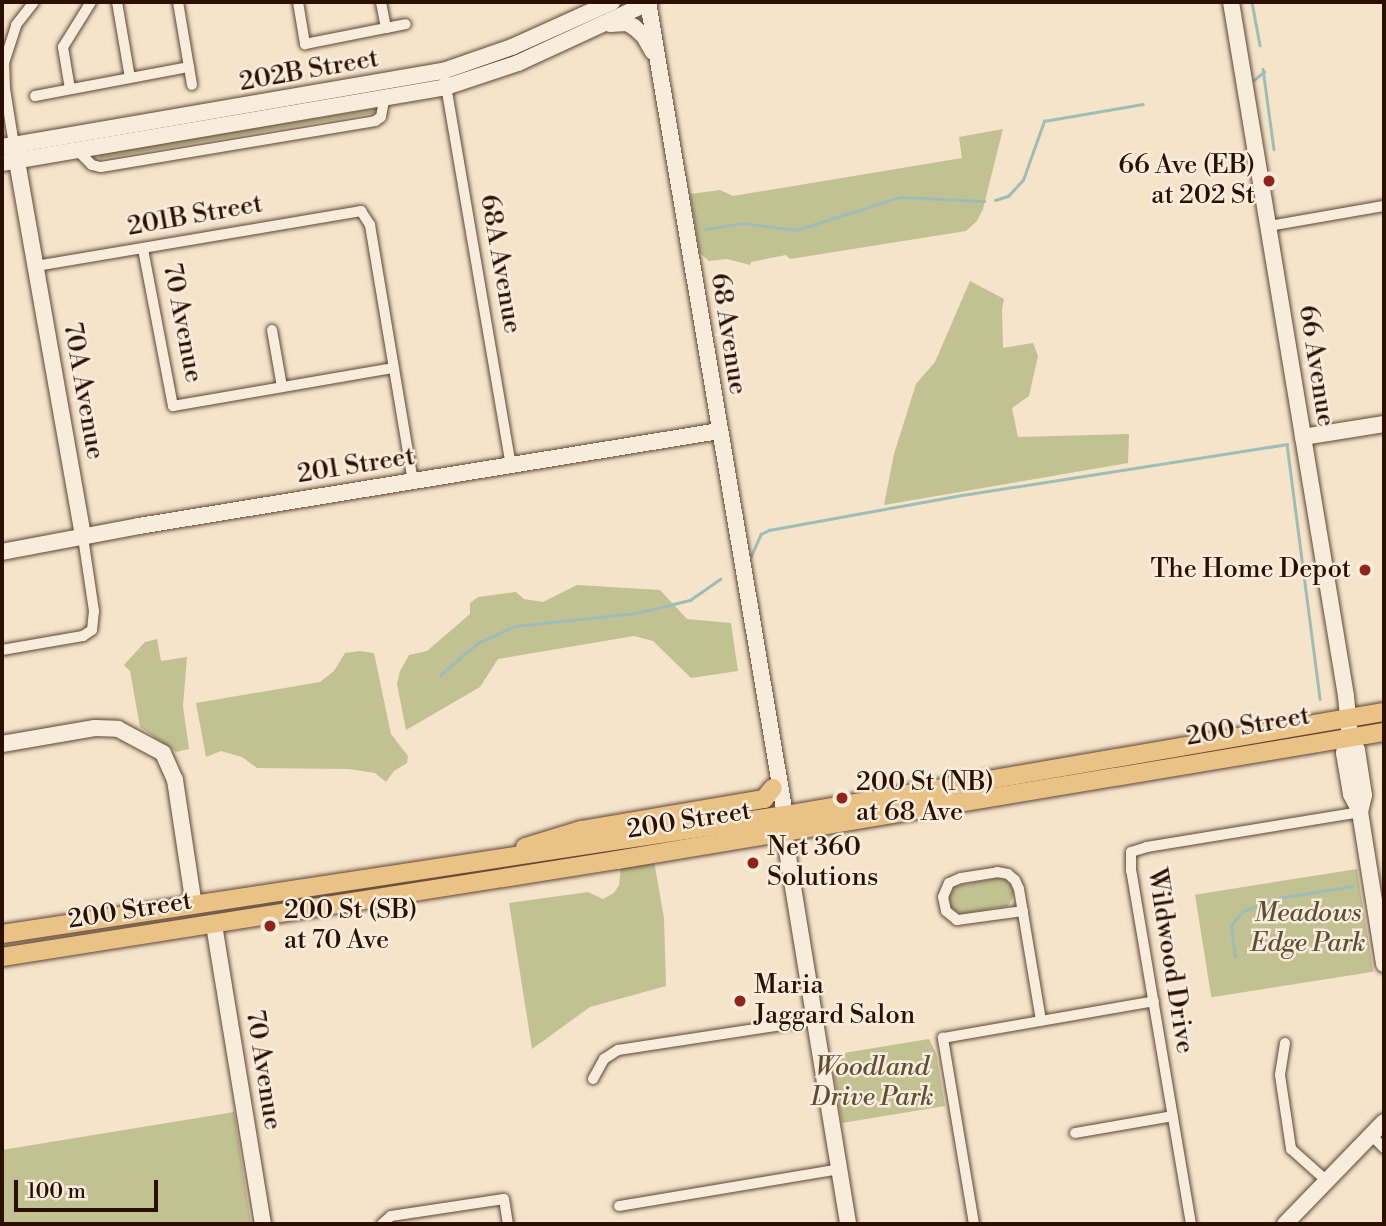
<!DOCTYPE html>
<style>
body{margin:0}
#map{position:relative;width:1386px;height:1226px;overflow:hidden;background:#f5e3ca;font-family:"Libre Bodoni",serif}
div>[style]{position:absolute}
.green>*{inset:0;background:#c2c192;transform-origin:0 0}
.stream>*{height:2.5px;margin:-1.25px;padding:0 1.25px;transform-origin:1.25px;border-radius:1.25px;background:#9cbeb7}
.roads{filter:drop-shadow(0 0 2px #5e4534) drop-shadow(0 0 2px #5e4534)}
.street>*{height:10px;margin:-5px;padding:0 5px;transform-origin:5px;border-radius:5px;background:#f8eddd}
.secondary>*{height:16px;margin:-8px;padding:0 8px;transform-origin:8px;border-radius:8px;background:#f8eddd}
.primary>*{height:18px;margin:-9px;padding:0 9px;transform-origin:9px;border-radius:9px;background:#eac285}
.dots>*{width:19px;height:19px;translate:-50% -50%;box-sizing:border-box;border:4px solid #f8eddd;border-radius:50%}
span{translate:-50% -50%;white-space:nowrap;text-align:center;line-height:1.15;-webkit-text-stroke:5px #f8eddd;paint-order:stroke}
.street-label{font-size:26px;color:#2b1002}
.poi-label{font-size:26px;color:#2b1002}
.right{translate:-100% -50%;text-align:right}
.left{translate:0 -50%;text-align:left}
.park-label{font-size:26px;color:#604e34;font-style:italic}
.frame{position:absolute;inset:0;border:4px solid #2b1002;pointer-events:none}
.scale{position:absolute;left:14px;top:1180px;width:144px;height:32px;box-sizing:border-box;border:4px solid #2b1002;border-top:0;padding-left:9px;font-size:21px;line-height:24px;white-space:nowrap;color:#2b1002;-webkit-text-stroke:5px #f8eddd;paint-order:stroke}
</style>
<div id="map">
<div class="green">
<i style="clip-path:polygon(378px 108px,375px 113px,100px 159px,99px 154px)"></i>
<i style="clip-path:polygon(1003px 129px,983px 209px,977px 221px,966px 231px,790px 259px,786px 255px,751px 262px,750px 265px,727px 259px,709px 261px,700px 253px,690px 194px,720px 190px,733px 196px,962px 158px,959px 137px)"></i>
<i style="clip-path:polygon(970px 281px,1004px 299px,1002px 309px,1003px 348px,1033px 343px,1038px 356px,1029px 396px,1012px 408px,1018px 437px,1129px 434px,1128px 463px,884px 505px,894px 454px,916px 384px,935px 362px)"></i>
<i style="clip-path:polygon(577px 585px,660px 590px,687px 619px,731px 623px,738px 671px,691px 678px,653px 641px,634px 636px,498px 659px,480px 687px,406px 730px,397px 684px,400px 671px,409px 655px,427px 651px,470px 614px,470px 603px,478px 597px,516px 592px,524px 599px,543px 602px)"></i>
<i style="clip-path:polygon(157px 639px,161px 661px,187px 657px,183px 706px,189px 749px,176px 752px,140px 727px,130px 671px,124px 665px,145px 642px)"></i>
<i style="clip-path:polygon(360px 651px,374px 653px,391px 734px,408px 756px,407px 763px,394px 771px,386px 782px,375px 773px,349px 769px,257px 768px,242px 757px,221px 751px,206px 757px,196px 703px,320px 682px,334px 671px,345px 653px)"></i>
<i style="clip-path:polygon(654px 861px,664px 918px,666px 986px,590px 1007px,532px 1049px,509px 903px,588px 892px,603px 899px,614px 893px,619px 885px,621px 867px)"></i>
<i style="left:1357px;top:869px;width:104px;height:164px;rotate:81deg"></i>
<i style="clip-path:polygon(998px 878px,1006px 880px,1013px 889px,1013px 897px,1008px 906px,961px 914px,951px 908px,949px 895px,956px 886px)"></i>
<i style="clip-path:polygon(929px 1039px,936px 1053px,945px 1106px,842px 1123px,831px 1055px)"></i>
<i style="clip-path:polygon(234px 1112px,251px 1224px,2px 1224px,2px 1150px)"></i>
</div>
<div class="stream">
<i style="left:1252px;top:2px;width:44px;rotate:79.5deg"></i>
<i style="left:1263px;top:69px;width:81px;rotate:82.2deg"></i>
<i style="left:1254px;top:80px;width:13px;rotate:-39deg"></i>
<i style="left:995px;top:200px;width:14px;rotate:-17deg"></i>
<i style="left:1008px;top:196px;width:22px;rotate:-47deg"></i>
<i style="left:1023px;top:180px;width:63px;rotate:-70.4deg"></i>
<i style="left:1044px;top:121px;width:100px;rotate:-9.7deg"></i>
<i style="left:705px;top:229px;width:37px;rotate:-9deg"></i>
<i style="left:742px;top:223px;width:54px;rotate:7.4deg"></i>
<i style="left:796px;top:230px;width:109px;rotate:-17.6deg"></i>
<i style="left:900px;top:197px;width:84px;rotate:2.7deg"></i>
<i style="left:751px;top:556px;width:24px;rotate:-66deg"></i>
<i style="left:761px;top:534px;width:9px;rotate:-27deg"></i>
<i style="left:769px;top:530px;width:190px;rotate:-10.3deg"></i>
<i style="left:956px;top:496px;width:335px;rotate:-8.9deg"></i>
<i style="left:1287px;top:444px;width:257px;rotate:82.6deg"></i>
<i style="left:440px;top:675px;width:50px;rotate:-40.1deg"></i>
<i style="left:478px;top:643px;width:41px;rotate:-24.7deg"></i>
<i style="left:515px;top:626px;width:122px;rotate:-6.1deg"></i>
<i style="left:636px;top:613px;width:56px;rotate:-13.5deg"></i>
<i style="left:690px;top:600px;width:37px;rotate:-35deg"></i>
<i style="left:1235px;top:957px;width:32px;rotate:-97deg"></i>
<i style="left:1231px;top:925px;width:18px;rotate:-49deg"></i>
<i style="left:1243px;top:911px;width:38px;rotate:-20deg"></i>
<i style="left:1279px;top:898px;width:74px;rotate:-9.3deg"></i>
</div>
<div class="roads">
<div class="street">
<i style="left:117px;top:2px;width:77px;rotate:80.3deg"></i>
<i style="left:178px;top:2px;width:84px;rotate:80.4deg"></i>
<i style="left:298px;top:2px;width:43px;rotate:80.5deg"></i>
<i style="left:305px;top:44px;width:83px;rotate:-11.2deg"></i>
<i style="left:386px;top:28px;width:26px;rotate:-101deg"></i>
<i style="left:386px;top:28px;width:20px;rotate:-11deg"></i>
<i style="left:445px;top:80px;width:391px;rotate:80.3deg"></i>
<i style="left:70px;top:89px;width:43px;rotate:-99.5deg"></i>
<i style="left:63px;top:47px;width:53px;rotate:-58.1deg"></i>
<i style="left:35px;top:96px;width:157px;rotate:-10.7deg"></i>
<i style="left:14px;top:145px;width:57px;rotate:-99.1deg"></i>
<i style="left:5px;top:89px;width:26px;rotate:-92deg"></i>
<i style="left:4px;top:63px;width:40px;rotate:-72deg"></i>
<i style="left:16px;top:25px;width:29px;rotate:-52deg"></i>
<i style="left:77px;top:150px;width:21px;rotate:45deg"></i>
<i style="left:92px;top:165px;width:9px;rotate:13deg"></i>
<i style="left:101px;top:167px;width:278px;rotate:-9.5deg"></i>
<i style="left:375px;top:121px;width:7px;rotate:-34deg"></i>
<i style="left:381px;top:117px;width:17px;rotate:-80deg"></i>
<i style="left:1269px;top:226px;width:117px;rotate:-9.9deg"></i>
<i style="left:143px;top:249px;width:160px;rotate:79.2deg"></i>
<i style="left:173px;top:406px;width:224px;rotate:-9.8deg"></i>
<i style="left:36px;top:266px;width:330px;rotate:-9.6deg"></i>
<i style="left:361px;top:211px;width:17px;rotate:57deg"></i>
<i style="left:370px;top:225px;width:260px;rotate:80.5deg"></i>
<i style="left:272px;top:330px;width:58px;rotate:80deg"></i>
<i style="left:2px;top:650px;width:82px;rotate:-9.8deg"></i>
<i style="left:83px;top:636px;width:11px;rotate:-34deg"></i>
<i style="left:92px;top:630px;width:19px;rotate:-84deg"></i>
<i style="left:94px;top:611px;width:75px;rotate:-98.5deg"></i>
<i style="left:1023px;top:911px;width:67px;rotate:172.2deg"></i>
<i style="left:957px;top:920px;width:14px;rotate:-141deg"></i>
<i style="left:946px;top:911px;width:14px;rotate:-102deg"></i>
<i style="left:943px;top:897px;width:15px;rotate:-67deg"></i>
<i style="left:949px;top:883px;width:13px;rotate:-23deg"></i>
<i style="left:961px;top:878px;width:36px;rotate:-9deg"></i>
<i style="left:997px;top:872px;width:11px;rotate:10deg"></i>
<i style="left:1008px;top:874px;width:9px;rotate:41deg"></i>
<i style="left:1015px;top:880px;width:10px;rotate:66deg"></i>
<i style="left:1019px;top:889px;width:133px;rotate:80.5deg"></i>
<i style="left:1285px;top:1043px;width:32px;rotate:99deg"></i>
<i style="left:1280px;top:1075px;width:75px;rotate:81.5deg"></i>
<i style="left:1291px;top:1149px;width:50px;rotate:41.7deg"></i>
<i style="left:593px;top:1079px;width:23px;rotate:-61deg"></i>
<i style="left:604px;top:1059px;width:17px;rotate:-33deg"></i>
<i style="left:618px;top:1050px;width:197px;rotate:-8.7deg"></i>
<i style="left:1075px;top:1133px;width:99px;rotate:-9.8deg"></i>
<i style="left:1373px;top:1137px;width:16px;rotate:45deg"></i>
<i style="left:619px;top:1206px;width:223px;rotate:-9.5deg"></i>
<i style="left:382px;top:1224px;width:12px;rotate:-42deg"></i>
<i style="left:391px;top:1216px;width:114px;rotate:-8.6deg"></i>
<i style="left:504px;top:1199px;width:25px;rotate:81deg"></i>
<i style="left:974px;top:1224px;width:189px;rotate:-99.5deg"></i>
<i style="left:943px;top:1038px;width:214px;rotate:-9.9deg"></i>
<i style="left:1191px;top:1224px;width:358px;rotate:-99.6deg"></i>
<i style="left:1131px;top:871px;width:19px;rotate:-90deg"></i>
<i style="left:1131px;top:852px;width:17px;rotate:-17deg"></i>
<i style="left:1147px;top:847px;width:216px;rotate:-9.3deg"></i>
</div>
<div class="secondary">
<i style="left:648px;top:2px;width:824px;rotate:80.43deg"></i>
<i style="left:1231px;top:2px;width:703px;rotate:80.59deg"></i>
<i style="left:1346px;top:696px;width:42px;rotate:84.6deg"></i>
<i style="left:1350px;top:738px;width:14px;rotate:60deg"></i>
<i style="left:1357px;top:750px;width:46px;rotate:81.2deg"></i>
<i style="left:1364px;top:795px;width:17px;rotate:103deg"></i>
<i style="left:610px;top:24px;width:17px;rotate:-3deg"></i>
<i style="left:627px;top:23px;width:8px;rotate:30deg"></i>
<i style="left:634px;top:27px;width:13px;rotate:42deg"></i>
<i style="left:644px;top:36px;width:18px;rotate:61deg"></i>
<i style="left:2px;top:147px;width:448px;rotate:-9.8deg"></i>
<i style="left:443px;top:71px;width:73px;rotate:-19.2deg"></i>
<i style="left:512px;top:47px;width:110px;rotate:-24.2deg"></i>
<i style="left:15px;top:150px;width:393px;rotate:80deg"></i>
<i style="left:2px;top:163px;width:450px;rotate:-9.7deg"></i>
<i style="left:446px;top:87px;width:76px;rotate:-18.4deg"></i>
<i style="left:518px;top:63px;width:145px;rotate:-24.8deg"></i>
<i style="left:1303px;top:437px;width:82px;rotate:-9.1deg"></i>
<i style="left:2px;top:552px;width:139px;rotate:-10.7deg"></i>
<i style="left:139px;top:526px;width:588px;rotate:-9.3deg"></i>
<i style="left:1350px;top:738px;width:16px;rotate:112deg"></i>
<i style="left:1344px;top:753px;width:42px;rotate:80.3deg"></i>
<i style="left:1351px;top:794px;width:20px;rotate:63deg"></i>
<i style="left:1360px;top:812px;width:154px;rotate:81deg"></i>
<i style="left:2px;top:744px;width:94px;rotate:-9.8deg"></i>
<i style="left:95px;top:728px;width:23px;rotate:2deg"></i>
<i style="left:118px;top:729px;width:51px;rotate:28.1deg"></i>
<i style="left:163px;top:753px;width:30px;rotate:66deg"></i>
<i style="left:175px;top:780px;width:126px;rotate:81.4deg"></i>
<i style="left:784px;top:832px;width:397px;rotate:80.7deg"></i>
<i style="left:214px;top:925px;width:303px;rotate:80.7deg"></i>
<i style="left:1285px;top:1224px;width:142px;rotate:-45.9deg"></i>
</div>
<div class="primary">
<i style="left:525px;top:847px;width:59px;rotate:-16.9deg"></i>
<i style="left:581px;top:830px;width:186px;rotate:-9.6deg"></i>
<i style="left:764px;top:799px;width:14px;rotate:-51deg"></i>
<i style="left:2px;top:934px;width:792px;rotate:-8.64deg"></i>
<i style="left:785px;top:815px;width:608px;rotate:-9.76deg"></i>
<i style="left:2px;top:957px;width:623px;rotate:-8.96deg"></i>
<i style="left:617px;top:860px;width:778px;rotate:-9.47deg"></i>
</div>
</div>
<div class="dots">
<i style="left:1269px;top:181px;background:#8f2418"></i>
<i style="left:1365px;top:570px;background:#8f2418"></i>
<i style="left:842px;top:798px;background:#8f2418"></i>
<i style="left:753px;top:863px;background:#8f2418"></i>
<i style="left:270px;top:926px;background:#8f2418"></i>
<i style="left:740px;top:1001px;background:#8f2418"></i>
</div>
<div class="street-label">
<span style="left:309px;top:71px;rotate:-10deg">202B Street</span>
<span style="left:195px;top:216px;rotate:-10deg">201B Street</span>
<span style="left:500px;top:264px;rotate:80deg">68A Avenue</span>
<span style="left:182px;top:323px;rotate:79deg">70 Avenue</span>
<span style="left:728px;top:334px;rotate:81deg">68 Avenue</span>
<span style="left:1316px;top:366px;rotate:81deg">66 Avenue</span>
<span style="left:83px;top:391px;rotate:80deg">70A Avenue</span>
<span style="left:356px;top:466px;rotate:-9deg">201 Street</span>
<span style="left:1248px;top:727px;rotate:-10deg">200 Street</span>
<span style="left:689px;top:821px;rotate:-9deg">200 Street</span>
<span style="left:130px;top:911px;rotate:-9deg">200 Street</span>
<span style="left:1170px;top:961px;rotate:81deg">Wildwood Drive</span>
<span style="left:263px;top:1070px;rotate:81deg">70 Avenue</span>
</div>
<div class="poi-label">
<span class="right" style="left:1255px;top:181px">66 Ave (EB)<br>at 202 St</span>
<span class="right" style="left:1351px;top:570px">The Home Depot</span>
<span class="left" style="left:856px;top:798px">200 St (NB)<br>at 68 Ave</span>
<span class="left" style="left:767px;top:863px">Net 360<br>Solutions</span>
<span class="left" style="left:284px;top:926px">200 St (SB)<br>at 70 Ave</span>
<span class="left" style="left:754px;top:1001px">Maria<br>Jaggard Salon</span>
</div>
<div class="park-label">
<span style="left:1308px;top:929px">Meadows<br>Edge Park</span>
<span style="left:872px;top:1083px">Woodland<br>Drive Park</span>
</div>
<div class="frame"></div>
<div class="scale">100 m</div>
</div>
